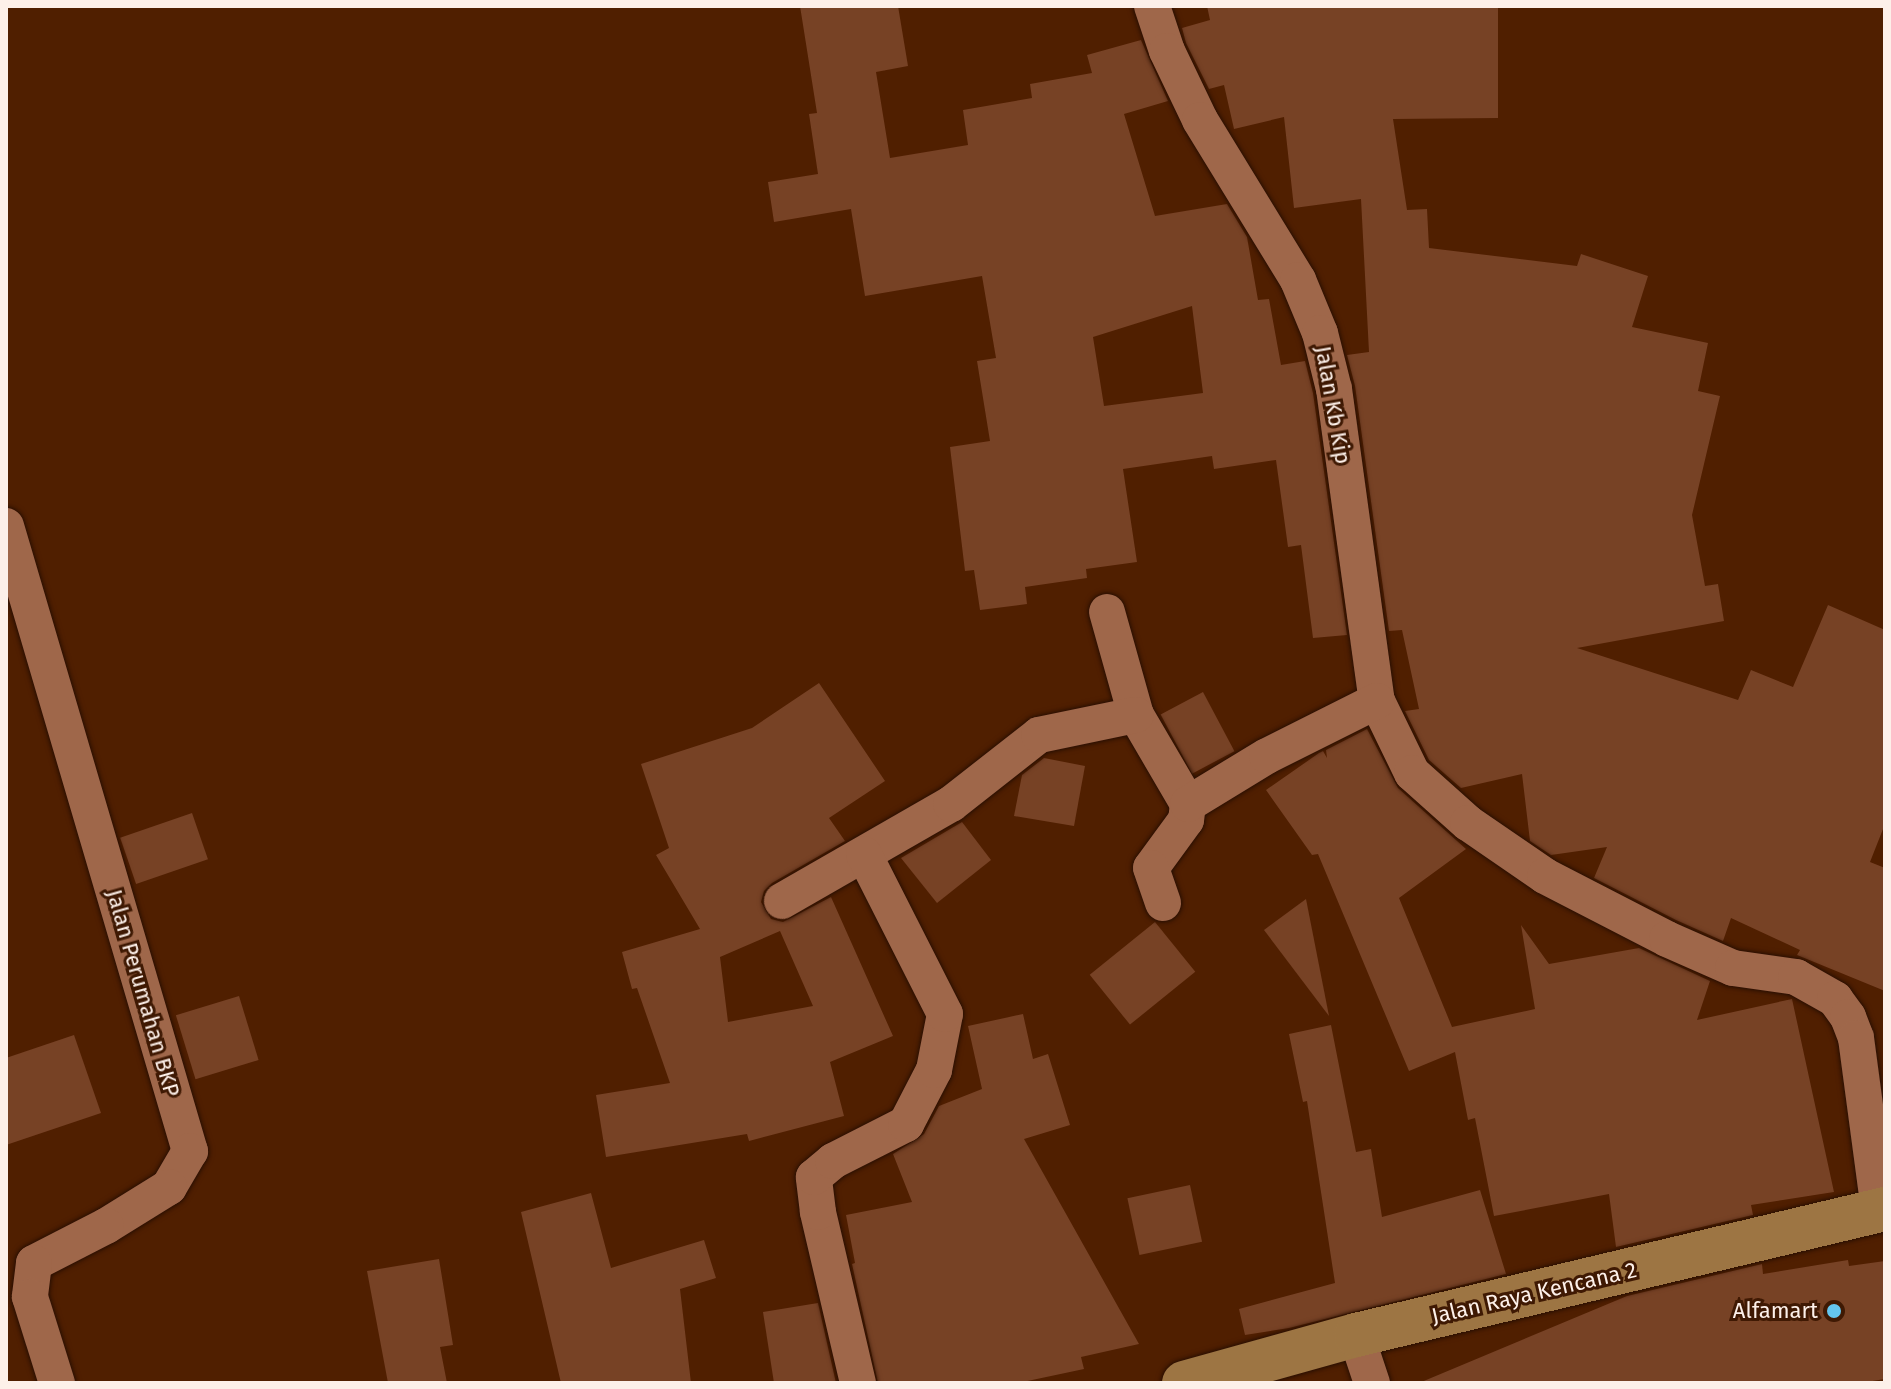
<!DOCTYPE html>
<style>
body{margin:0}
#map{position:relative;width:1891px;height:1389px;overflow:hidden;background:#501f00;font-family:"Fira Sans",sans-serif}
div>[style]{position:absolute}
.building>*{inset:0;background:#774225;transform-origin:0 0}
.roads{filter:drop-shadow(0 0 2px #290f02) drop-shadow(0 0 2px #290f02)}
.street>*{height:36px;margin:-18px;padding:0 18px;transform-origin:18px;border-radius:18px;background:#9f674a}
.secondary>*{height:44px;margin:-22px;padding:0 22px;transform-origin:22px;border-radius:22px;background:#9d7543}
.dots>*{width:22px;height:22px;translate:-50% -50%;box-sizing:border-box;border:4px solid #3f1903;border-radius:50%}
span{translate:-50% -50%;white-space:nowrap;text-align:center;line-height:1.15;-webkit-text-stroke:6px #3f1903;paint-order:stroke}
.street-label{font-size:22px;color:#fdf0e9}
.poi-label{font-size:22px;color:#fdf0e9}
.right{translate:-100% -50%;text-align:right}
.frame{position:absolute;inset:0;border:8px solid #fdf0e9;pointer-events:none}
</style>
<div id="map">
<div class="building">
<i style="clip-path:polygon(evenodd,800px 6px,898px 6px,908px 66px,876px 72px,890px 158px,968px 145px,963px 110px,1032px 98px,1030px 84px,1092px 73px,1087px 55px,1141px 40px,1168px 101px,1124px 114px,1155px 216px,1227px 204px,1247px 237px,1258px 300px,1269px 299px,1281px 365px,1305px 361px,1313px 393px,1347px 635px,1313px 638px,1301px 545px,1288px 547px,1276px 460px,1214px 469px,1212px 456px,1123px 469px,1137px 562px,1086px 569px,1087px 578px,1025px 587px,1027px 604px,980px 610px,974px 570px,965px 571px,950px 447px,990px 441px,977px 361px,996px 358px,982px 276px,865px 296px,851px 209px,774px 222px,768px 182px,818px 174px,809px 114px,817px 113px,800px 6px,1192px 306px,1203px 393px,1104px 406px,1093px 337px,1192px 306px)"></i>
<i style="clip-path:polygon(1207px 6px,1498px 6px,1498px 118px,1393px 119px,1407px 210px,1427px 209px,1429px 248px,1577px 266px,1581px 254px,1648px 276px,1632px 327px,1708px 343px,1698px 391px,1720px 396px,1692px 515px,1705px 586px,1718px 584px,1724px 621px,1577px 648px,1738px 700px,1751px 670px,1793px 687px,1828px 605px,1885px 630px,1885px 824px,1870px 862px,1885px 868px,1885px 991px,1797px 955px,1800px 950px,1731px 918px,1723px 941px,1676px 920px,1594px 878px,1607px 847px,1551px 855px,1530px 841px,1522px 774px,1461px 788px,1429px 760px,1405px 711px,1419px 709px,1402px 630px,1389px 631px,1355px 386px,1347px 355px,1369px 352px,1361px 199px,1294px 208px,1284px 117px,1234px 129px,1224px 85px,1209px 89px,1186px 43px,1182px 28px,1210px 20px)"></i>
<i style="clip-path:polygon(evenodd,819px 683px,885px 781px,829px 818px,845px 841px,772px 883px,764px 891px,761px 902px,771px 919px,783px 922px,831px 897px,893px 1036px,830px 1062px,844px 1116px,749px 1141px,747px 1134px,606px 1157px,596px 1095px,670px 1083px,637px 988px,632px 989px,622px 952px,700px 929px,656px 855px,669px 848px,641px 764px,752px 728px,819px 683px,780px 931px,813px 1006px,728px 1022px,720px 957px,780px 931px)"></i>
<i style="left:1203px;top:692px;width:67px;height:48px;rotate:62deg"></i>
<i style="clip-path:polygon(1367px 729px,1398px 788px,1466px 849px,1399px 898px,1452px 1027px,1535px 1009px,1521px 925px,1549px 964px,1639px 948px,1710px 981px,1697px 1020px,1792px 999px,1834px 1192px,1751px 1205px,1753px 1215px,1616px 1247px,1609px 1194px,1494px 1216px,1475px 1118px,1468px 1120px,1455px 1052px,1409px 1071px,1318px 854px,1312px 855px,1266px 790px,1319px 753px,1323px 751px,1327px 758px,1326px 750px)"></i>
<i style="clip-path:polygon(1044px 758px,1085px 766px,1074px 826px,1014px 816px,1022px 775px)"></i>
<i style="left:192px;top:813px;width:49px;height:76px;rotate:71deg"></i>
<i style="clip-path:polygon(962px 822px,991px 860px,937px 903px,901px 858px)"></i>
<i style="clip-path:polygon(1306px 899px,1329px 1016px,1264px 930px)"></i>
<i style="left:1155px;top:922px;width:64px;height:84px;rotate:51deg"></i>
<i style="left:239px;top:996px;width:67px;height:66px;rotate:73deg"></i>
<i style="clip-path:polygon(1023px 1014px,1033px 1059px,1048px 1054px,1070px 1125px,1024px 1139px,1139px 1344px,1081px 1357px,1084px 1369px,1018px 1383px,878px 1383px,852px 1264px,855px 1263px,846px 1215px,912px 1202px,893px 1154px,924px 1134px,939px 1106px,982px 1089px,968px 1026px)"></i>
<i style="clip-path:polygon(1331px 1025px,1356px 1152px,1371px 1149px,1382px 1217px,1480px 1190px,1506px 1274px,1289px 1328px,1245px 1335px,1239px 1309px,1335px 1283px,1307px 1101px,1303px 1102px,1289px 1034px)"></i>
<i style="clip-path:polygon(74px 1035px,101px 1113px,6px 1145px,6px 1058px)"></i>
<i style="left:1190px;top:1185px;width:58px;height:64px;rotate:78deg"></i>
<i style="clip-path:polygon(591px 1193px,611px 1268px,704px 1240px,716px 1278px,680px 1289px,691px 1383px,561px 1383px,521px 1212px)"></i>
<i style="clip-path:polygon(439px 1259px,453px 1345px,440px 1347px,447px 1383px,388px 1383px,367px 1271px)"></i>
<i style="clip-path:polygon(1848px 1260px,1849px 1266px,1885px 1261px,1885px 1379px,1860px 1383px,1419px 1383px,1627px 1296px,1762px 1264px,1763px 1274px)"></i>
<i style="clip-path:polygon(818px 1303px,836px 1383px,774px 1383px,763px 1312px)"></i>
</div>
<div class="roads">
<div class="street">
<i style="left:1152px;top:6px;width:47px;rotate:71.6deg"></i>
<i style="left:1167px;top:51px;width:76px;rotate:64.4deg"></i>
<i style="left:1200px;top:120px;width:188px;rotate:58.5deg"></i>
<i style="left:1298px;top:280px;width:57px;rotate:67.5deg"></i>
<i style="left:1320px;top:333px;width:58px;rotate:76deg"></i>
<i style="left:1334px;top:389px;width:315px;rotate:82.2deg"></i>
<i style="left:1377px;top:701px;width:80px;rotate:64.1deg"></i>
<i style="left:1412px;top:773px;width:75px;rotate:41.8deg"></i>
<i style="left:1468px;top:823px;width:93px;rotate:34.5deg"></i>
<i style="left:1545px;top:876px;width:137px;rotate:27.3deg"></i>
<i style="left:1667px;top:939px;width:72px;rotate:23.7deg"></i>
<i style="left:1733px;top:968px;width:64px;rotate:8.1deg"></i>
<i style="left:1796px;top:977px;width:45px;rotate:29.4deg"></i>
<i style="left:1835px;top:999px;width:22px;rotate:54deg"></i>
<i style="left:1848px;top:1017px;width:22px;rotate:69deg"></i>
<i style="left:1856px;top:1038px;width:175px;rotate:82.4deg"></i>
<i style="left:6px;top:526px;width:652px;rotate:73.6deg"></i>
<i style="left:190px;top:1151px;width:42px;rotate:120.3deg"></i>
<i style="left:169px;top:1187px;width:74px;rotate:148.2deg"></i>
<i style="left:106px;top:1226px;width:81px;rotate:152.8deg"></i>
<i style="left:34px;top:1263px;width:34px;rotate:97deg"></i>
<i style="left:30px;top:1297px;width:90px;rotate:72.6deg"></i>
<i style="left:1107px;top:612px;width:107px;rotate:74.3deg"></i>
<i style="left:1136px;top:715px;width:103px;rotate:59.7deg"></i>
<i style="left:1188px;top:804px;width:16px;rotate:97deg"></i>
<i style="left:1186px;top:820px;width:59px;rotate:126.1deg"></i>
<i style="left:1151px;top:868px;width:37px;rotate:71deg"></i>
<i style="left:1188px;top:804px;width:92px;rotate:-31.3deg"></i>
<i style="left:1267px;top:756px;width:123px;rotate:-26.6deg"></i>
<i style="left:782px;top:901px;width:195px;rotate:-29.9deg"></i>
<i style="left:951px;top:804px;width:112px;rotate:-38.1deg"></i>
<i style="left:1039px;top:735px;width:99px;rotate:-11.7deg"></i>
<i style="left:1356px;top:1335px;width:51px;rotate:71.6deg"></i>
<i style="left:858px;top:1383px;width:176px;rotate:-103.2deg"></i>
<i style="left:818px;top:1212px;width:35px;rotate:-97deg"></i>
<i style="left:814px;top:1177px;width:25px;rotate:-40deg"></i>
<i style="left:833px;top:1161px;width:82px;rotate:-26.9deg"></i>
<i style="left:906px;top:1124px;width:61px;rotate:-62.6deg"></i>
<i style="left:934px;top:1070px;width:57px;rotate:-78.9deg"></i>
<i style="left:945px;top:1014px;width:179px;rotate:-116.9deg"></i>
</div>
<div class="secondary">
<i style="left:1184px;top:1383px;width:179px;rotate:-15.6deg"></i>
<i style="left:1356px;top:1335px;width:544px;rotate:-13.4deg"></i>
</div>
</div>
<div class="dots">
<i style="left:1834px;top:1311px;background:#64c5ee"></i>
</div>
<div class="street-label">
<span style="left:1333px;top:405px;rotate:80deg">Jalan Kb Kip</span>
<span style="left:143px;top:993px;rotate:74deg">Jalan Perumahan BKP</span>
<span style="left:1534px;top:1293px;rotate:-13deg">Jalan Raya Kencana 2</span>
</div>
<div class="poi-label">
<span class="right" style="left:1818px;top:1311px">Alfamart</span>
</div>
<div class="frame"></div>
</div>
